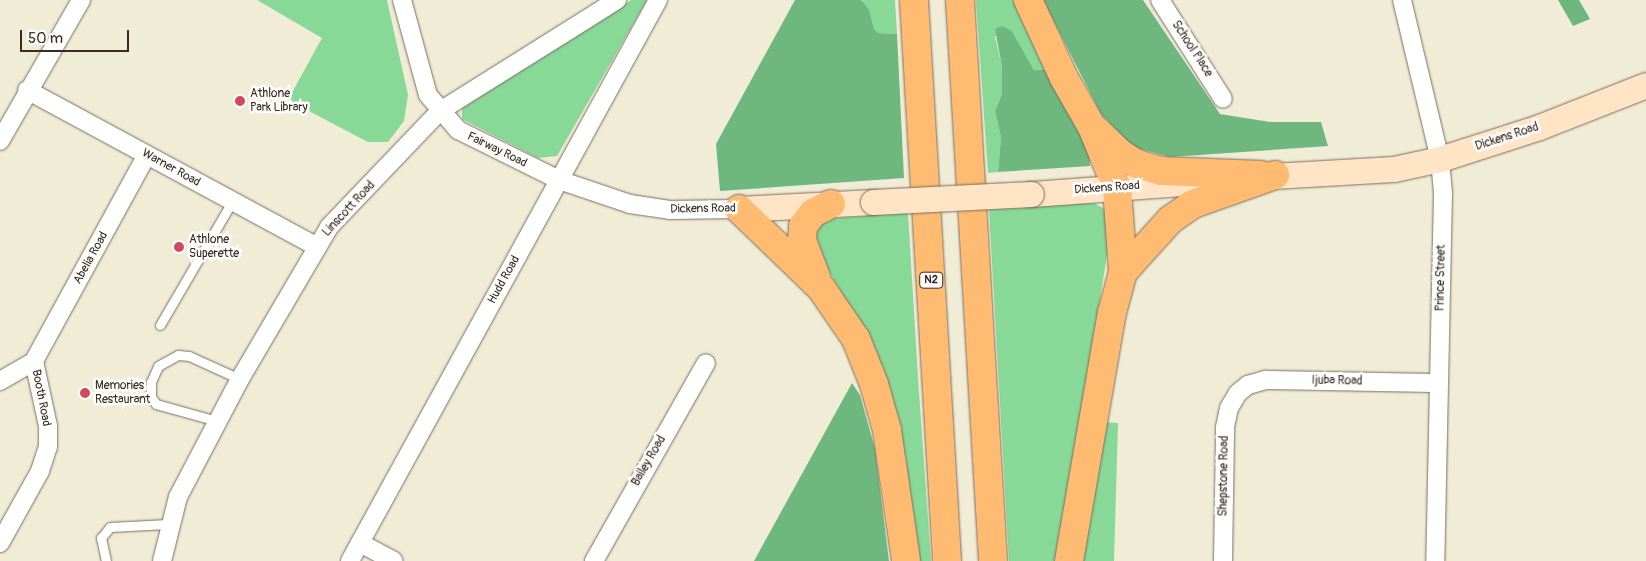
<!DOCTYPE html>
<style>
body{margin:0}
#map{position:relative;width:1646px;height:561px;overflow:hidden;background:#f0ecd6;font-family:Pangolin,sans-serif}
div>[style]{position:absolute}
.green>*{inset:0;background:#88d898}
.forest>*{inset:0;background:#6eb880}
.roads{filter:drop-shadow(0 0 1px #7a6e5e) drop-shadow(0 0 1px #7a6e5e)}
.lane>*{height:9px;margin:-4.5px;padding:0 4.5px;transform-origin:4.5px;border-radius:4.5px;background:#fff}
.street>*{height:18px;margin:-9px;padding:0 9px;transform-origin:9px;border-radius:9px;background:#fff}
.secondary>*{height:25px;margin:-12.5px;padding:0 12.5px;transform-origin:12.5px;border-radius:12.5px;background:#ffe4c6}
.highway>*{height:28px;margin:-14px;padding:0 14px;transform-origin:14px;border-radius:14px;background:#febb71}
.bridges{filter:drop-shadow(0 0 1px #7a6e5e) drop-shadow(0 0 1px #7a6e5e)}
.secondary-bridge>*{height:25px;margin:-12.5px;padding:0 12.5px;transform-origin:12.5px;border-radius:12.5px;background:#ffe4c6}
.dots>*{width:14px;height:14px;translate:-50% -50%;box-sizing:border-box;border:2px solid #fff;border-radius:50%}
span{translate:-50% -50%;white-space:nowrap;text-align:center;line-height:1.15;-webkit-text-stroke:5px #fff;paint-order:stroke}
.shield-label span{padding:1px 4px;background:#fff;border:1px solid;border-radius:4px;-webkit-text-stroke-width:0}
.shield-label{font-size:11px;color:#3b2a1e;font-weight:700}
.street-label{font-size:12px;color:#3b2a1e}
.poi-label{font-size:12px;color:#3b2a1e}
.left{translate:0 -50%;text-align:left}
.scale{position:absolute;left:20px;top:30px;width:109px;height:22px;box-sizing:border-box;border:2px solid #3b2a1e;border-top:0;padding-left:6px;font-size:15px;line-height:18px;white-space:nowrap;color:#3b2a1e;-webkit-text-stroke:4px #fff;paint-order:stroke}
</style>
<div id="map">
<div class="green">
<i style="clip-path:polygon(257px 0,387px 0,408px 95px,404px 121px,388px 142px,368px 142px,288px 100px,322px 38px)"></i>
<i style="clip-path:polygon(631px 0,647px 0,557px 156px,538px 158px,462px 119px,462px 108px)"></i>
<i style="clip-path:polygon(861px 0,895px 0,897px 34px,878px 33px,874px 29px,869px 9px)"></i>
<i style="clip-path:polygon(976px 0,1013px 0,1045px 70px,1034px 70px,1012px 31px,995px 36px,1002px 67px,1002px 94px,995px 111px,1001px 137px,998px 172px,988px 173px)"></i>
<i style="clip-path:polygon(1094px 203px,1108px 211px,1112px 224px,1058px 561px,1009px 561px,989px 209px)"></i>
<i style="clip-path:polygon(908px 213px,918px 378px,931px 561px,917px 561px,866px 334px,812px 243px,813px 225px,822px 219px)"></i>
<i style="clip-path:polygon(1103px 422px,1118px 423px,1114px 561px,1082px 561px)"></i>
</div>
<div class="forest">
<i style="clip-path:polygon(795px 0,861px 0,869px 9px,874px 29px,878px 33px,897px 34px,904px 178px,720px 191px,716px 144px)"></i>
<i style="clip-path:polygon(1043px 0,1143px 0,1220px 114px,1270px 122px,1321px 122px,1328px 146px,1170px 157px,1133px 147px,1101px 114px)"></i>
<i style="clip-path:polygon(1558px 0,1579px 0,1590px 19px,1573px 26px)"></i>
<i style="clip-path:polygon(1002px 26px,1012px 31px,1034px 70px,1045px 70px,1089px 149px,1090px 166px,998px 172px,1001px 137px,995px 111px,1002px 94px,1002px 67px,995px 29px)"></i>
<i style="clip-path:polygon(852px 383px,860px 395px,875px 449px,889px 561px,754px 561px)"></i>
</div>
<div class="roads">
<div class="lane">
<i style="left:160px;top:325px;width:143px;rotate:-59.7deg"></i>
<i style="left:217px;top:421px;width:63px;rotate:-164.4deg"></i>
<i style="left:156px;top:404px;width:9px;rotate:-126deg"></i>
<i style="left:151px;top:397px;width:15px;rotate:-90deg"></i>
<i style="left:151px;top:382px;width:17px;rotate:-66deg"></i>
<i style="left:158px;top:366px;width:23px;rotate:-29deg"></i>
<i style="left:178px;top:355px;width:11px;rotate:5deg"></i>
<i style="left:189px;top:356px;width:56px;rotate:24.3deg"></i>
<i style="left:106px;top:561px;width:24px;rotate:-102deg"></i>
<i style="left:101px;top:538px;width:14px;rotate:-51deg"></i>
<i style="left:110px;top:527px;width:58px;rotate:-3deg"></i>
</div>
<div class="street">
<i style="left:402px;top:0;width:98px;rotate:74.7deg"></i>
<i style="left:428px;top:95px;width:46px;rotate:49.4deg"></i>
<i style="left:458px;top:130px;width:113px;rotate:26.3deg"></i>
<i style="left:559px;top:180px;width:75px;rotate:18.7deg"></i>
<i style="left:630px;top:204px;width:40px;rotate:8.5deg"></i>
<i style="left:670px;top:210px;width:69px;rotate:-0.8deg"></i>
<i style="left:1160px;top:0;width:117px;rotate:57.5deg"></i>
<i style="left:1402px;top:0;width:163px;rotate:76.6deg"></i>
<i style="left:1440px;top:159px;width:34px;rotate:85deg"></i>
<i style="left:1443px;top:193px;width:368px;rotate:91.2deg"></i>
<i style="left:27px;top:90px;width:328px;rotate:28.4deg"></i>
<i style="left:0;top:141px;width:163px;rotate:-60.1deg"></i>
<i style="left:34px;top:361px;width:235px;rotate:-61.3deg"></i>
<i style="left:0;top:381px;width:39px;rotate:-30deg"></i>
<i style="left:0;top:543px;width:82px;rotate:-60.9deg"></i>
<i style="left:40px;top:471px;width:25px;rotate:-72deg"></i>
<i style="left:48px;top:447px;width:21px;rotate:-90deg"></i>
<i style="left:48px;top:426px;width:66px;rotate:-102.2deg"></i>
<i style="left:360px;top:543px;width:38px;rotate:28deg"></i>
<i style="left:162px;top:561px;width:66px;rotate:-76deg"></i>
<i style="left:178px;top:497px;width:133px;rotate:-62.3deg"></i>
<i style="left:240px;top:379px;width:176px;rotate:-59.6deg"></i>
<i style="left:329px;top:227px;width:161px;rotate:-46.3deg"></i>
<i style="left:440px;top:111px;width:209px;rotate:-32.1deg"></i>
<i style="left:350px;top:561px;width:640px;rotate:-61.23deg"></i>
<i style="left:594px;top:561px;width:227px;rotate:-60.5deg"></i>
<i style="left:1223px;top:561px;width:134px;rotate:-89.1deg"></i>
<i style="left:1225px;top:427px;width:19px;rotate:-78deg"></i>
<i style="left:1229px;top:408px;width:17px;rotate:-59deg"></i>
<i style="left:1238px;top:393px;width:13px;rotate:-39deg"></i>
<i style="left:1248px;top:385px;width:19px;rotate:-16deg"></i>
<i style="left:1266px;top:380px;width:172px;rotate:1deg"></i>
</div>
<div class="secondary">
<i style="left:1255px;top:177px;width:139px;rotate:-3.3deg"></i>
<i style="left:1394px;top:169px;width:47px;rotate:-12.3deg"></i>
<i style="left:1440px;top:159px;width:104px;rotate:-17.9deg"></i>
<i style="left:1539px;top:127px;width:115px;rotate:-21.4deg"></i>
<i style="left:1031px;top:194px;width:162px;rotate:-4.2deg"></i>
<i style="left:739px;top:209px;width:134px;rotate:-3deg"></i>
</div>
<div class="highway">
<i style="left:914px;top:0;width:562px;rotate:86.63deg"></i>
<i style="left:960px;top:0;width:562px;rotate:86.63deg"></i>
<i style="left:1028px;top:0;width:86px;rotate:65.2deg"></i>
<i style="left:1064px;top:78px;width:56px;rotate:60.3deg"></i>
<i style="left:1092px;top:127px;width:66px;rotate:67.7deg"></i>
<i style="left:1117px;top:188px;width:84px;rotate:85.9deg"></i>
<i style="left:1097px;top:131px;width:33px;rotate:44deg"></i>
<i style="left:1121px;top:154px;width:19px;rotate:32deg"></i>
<i style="left:1137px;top:164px;width:25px;rotate:16deg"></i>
<i style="left:1161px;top:171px;width:100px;rotate:2.3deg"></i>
<i style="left:739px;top:209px;width:114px;rotate:43.9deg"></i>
<i style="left:821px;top:288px;width:62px;rotate:55.5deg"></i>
<i style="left:856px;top:339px;width:48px;rotate:68.2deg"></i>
<i style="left:874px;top:384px;width:48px;rotate:74.2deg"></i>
<i style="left:887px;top:430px;width:132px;rotate:81.7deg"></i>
<i style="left:816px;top:277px;width:39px;rotate:-111deg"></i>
<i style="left:802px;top:241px;width:15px;rotate:-86deg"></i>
<i style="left:803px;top:226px;width:16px;rotate:-52deg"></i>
<i style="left:813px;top:213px;width:20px;rotate:-27deg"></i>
<i style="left:1069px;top:561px;width:252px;rotate:-80.2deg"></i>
<i style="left:1112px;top:313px;width:42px;rotate:-75deg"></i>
<i style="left:1123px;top:272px;width:70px;rotate:-47.9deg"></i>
<i style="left:1170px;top:220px;width:28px;rotate:-35deg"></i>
<i style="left:1193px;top:204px;width:87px;rotate:-19.5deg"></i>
</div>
</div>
<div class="bridges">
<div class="secondary-bridge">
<i style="left:873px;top:202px;width:158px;rotate:-2.9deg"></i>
</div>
</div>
<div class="dots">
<i style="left:240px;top:101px;background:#d1495b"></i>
<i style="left:179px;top:247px;background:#d1495b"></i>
<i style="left:85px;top:393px;background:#d1495b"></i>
</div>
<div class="shield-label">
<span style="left:931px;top:280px">N2</span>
</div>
<div class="street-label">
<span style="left:1192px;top:49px;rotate:57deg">School Place</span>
<span style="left:1507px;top:137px;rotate:-18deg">Dickens Road</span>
<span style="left:497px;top:150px;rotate:26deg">Fairway Road</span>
<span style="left:171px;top:168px;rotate:29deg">Warner Road</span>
<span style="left:1107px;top:188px;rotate:-4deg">Dickens Road</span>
<span style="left:349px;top:209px;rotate:-47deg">Linscott Road</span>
<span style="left:703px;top:209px;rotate:-1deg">Dickens Road</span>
<span style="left:91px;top:258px;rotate:-61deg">Abelia Road</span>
<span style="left:1441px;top:278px;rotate:-89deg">Prince Street</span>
<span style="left:504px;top:280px;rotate:-61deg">Hudd Road</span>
<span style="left:1337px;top:381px;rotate:1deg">Ijuba Road</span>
<span style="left:41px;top:398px;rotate:79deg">Booth Road</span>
<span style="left:649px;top:461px;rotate:-60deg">Bailey Road</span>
<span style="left:1224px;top:476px;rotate:-89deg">Shepstone Road</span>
</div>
<div class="poi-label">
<span class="left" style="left:250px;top:101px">Athlone<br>Park Library</span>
<span class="left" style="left:189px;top:247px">Athlone<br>Superette</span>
<span class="left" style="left:95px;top:393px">Memories<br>Restaurant</span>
</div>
<div class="scale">50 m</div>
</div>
